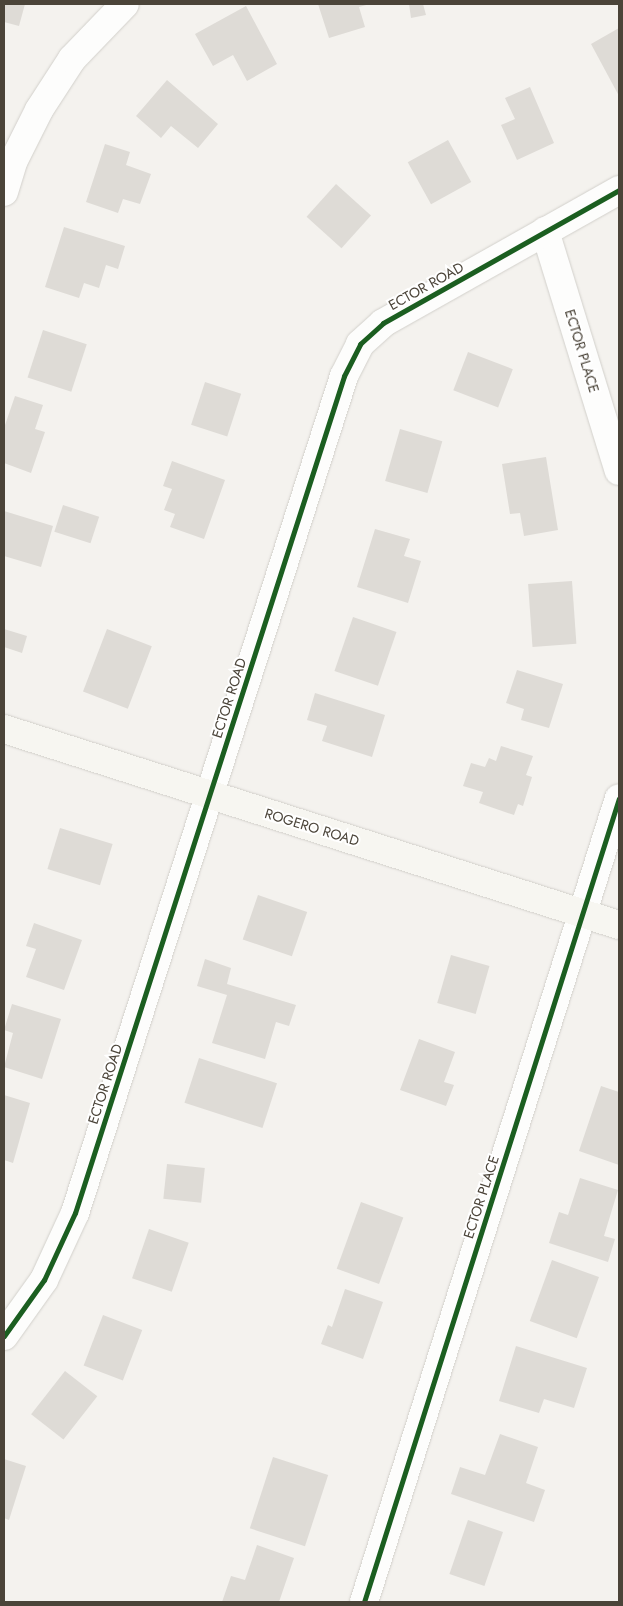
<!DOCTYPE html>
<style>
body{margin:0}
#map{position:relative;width:623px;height:1606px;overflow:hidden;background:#f4f2ee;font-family:Jost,sans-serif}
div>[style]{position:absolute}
.building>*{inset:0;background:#dedbd6;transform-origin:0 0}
.roads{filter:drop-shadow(0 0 1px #d2d0cb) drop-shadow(0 0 1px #d2d0cb)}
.minor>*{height:28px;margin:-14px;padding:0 14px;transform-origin:14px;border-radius:14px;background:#fdfdfc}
.secondary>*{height:28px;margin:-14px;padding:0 14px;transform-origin:14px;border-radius:14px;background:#f7f6f1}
.cycleway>*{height:5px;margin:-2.5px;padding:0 2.5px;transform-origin:2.5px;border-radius:2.5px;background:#1b5e20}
span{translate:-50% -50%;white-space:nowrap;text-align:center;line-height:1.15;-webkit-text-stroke:4px #fff;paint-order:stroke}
.street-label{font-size:14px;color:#4b4439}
.frame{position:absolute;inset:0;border:5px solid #4b4439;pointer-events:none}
</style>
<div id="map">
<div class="building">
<i style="clip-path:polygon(4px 4px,25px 4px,19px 26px,4px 22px)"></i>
<i style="clip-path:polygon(318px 4px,370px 4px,359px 7px,365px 27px,329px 38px)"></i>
<i style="clip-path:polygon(409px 4px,423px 4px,426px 15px,411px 18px)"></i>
<i style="clip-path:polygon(246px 6px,277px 64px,247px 81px,233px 55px,213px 66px,195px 34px)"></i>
<i style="clip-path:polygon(619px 28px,619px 96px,591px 44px)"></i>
<i style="clip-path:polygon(167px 80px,218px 124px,198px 148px,171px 126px,161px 138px,136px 116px)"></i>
<i style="clip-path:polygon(530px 87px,554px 143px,517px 160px,501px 125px,515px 119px,505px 98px)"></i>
<i style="left:448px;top:140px;width:48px;height:46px;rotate:61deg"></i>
<i style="clip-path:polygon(105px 144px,130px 152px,126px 165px,151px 174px,140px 204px,123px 199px,118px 213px,86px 202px)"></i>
<i style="left:336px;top:184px;width:47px;height:44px;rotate:42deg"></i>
<i style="clip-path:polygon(64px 227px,125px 246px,118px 269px,106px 265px,99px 288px,84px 283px,79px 298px,45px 287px)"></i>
<i style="left:43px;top:330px;width:46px;height:50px;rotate:18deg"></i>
<i style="left:468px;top:352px;width:48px;height:41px;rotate:21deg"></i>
<i style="left:205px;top:382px;width:38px;height:45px;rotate:18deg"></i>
<i style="clip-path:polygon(15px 396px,43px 405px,35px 429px,45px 432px,31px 473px,4px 463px,4px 428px)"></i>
<i style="left:400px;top:429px;width:44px;height:54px;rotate:16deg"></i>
<i style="clip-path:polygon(546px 457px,558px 530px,524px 536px,520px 513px,510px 514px,502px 464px)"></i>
<i style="clip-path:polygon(172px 461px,225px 480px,204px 539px,170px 527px,175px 514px,164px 510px,172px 489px,163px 486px)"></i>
<i style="left:63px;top:505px;width:38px;height:28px;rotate:18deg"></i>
<i style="clip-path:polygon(4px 511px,53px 526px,41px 567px,4px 556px)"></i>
<i style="clip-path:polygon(375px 529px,410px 539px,404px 556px,421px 561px,408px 603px,357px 587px)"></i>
<i style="left:572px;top:581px;width:63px;height:44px;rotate:86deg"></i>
<i style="left:353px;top:617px;width:46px;height:57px;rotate:19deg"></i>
<i style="clip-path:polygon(4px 629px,27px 636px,22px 653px,4px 647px)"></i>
<i style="left:107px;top:629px;width:48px;height:67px;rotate:21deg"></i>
<i style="clip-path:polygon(517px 670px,563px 684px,549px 728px,521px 720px,524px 709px,506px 703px)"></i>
<i style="clip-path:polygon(315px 693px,385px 715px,372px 757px,322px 741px,327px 726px,307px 720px)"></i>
<i style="clip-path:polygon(501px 746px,533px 756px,526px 775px,532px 777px,523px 806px,518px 804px,514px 815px,479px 803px,483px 792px,463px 786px,471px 763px,485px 767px,489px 758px,496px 761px)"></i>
<i style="left:60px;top:828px;width:55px;height:43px;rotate:17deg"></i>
<i style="left:258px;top:895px;width:52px;height:47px;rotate:19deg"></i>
<i style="clip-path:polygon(34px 923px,82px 940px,64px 990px,26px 977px,36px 949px,26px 946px)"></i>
<i style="left:451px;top:955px;width:40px;height:50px;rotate:16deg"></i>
<i style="clip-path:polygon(205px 959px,231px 968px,227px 984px,296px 1005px,289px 1026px,276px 1022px,265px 1059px,212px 1043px,227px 995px,197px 986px)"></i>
<i style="clip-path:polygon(12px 1004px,61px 1019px,42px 1079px,4px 1067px,13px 1033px,4px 1030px)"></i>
<i style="clip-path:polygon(419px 1039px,455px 1052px,444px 1082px,454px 1085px,446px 1106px,400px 1090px)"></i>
<i style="left:199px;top:1058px;width:82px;height:47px;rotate:18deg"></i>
<i style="clip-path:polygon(601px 1086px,619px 1092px,619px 1165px,579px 1151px)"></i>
<i style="clip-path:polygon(4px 1095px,30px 1103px,13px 1163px,4px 1160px)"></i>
<i style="left:167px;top:1164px;width:38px;height:35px;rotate:6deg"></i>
<i style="clip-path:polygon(580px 1178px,618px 1190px,604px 1236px,615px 1239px,608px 1262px,549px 1243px,559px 1212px,568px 1215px)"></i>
<i style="left:361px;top:1202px;width:45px;height:71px;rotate:20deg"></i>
<i style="left:149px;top:1229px;width:42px;height:52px;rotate:19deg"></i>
<i style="left:552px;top:1260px;width:50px;height:65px;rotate:20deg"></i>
<i style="clip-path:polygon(345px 1289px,383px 1302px,363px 1359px,321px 1344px,328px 1325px,332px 1327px)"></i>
<i style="left:103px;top:1315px;width:42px;height:54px;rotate:21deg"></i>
<i style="clip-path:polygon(516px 1346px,587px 1368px,574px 1408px,544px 1399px,539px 1413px,499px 1401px)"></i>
<i style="left:65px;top:1371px;width:41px;height:55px;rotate:38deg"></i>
<i style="clip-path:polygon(500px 1434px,538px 1447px,526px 1483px,545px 1490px,534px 1522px,451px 1494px,460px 1467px,485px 1475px)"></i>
<i style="left:273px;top:1457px;width:58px;height:75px;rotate:18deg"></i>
<i style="clip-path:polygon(4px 1459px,26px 1466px,9px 1520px,4px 1518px)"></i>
<i style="left:468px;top:1520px;width:37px;height:57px;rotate:19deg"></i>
<i style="clip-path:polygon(257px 1545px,294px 1558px,279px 1602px,222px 1602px,231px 1576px,245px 1580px)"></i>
</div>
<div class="roads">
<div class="minor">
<i style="left:4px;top:192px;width:34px;rotate:-73deg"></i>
<i style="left:14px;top:160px;width:56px;rotate:-63.4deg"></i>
<i style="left:39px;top:110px;width:61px;rotate:-57.1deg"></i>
<i style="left:72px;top:59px;width:76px;rotate:-46.1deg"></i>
<i style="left:545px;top:231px;width:251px;rotate:72.9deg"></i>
<i style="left:4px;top:1336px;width:69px;rotate:-54.5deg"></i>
<i style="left:44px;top:1280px;width:74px;rotate:-65.2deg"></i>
<i style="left:75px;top:1213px;width:879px;rotate:-72.18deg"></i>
<i style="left:344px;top:376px;width:36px;rotate:-63deg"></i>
<i style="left:360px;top:344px;width:31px;rotate:-42deg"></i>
<i style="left:383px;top:323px;width:271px;rotate:-29.4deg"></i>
<i style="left:364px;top:1602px;width:843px;rotate:-72.4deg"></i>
</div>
<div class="secondary">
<i style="left:4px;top:729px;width:645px;rotate:17.68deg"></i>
</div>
</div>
<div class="cycleway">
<i style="left:4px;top:1336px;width:69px;rotate:-54.5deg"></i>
<i style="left:44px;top:1280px;width:74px;rotate:-65.2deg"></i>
<i style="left:75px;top:1213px;width:879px;rotate:-72.18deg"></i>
<i style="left:344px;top:376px;width:36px;rotate:-63deg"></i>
<i style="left:360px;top:344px;width:31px;rotate:-42deg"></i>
<i style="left:383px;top:323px;width:271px;rotate:-29.4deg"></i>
<i style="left:364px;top:1602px;width:843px;rotate:-72.4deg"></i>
</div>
<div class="street-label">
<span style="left:426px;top:286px;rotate:-29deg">ECTOR ROAD</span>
<span style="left:582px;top:351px;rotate:73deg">ECTOR PLACE</span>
<span style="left:229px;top:698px;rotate:-72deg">ECTOR ROAD</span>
<span style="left:312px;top:827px;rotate:17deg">ROGERO ROAD</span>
<span style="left:105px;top:1084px;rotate:-72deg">ECTOR ROAD</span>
<span style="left:481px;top:1197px;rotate:-72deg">ECTOR PLACE</span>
</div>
<div class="frame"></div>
</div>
